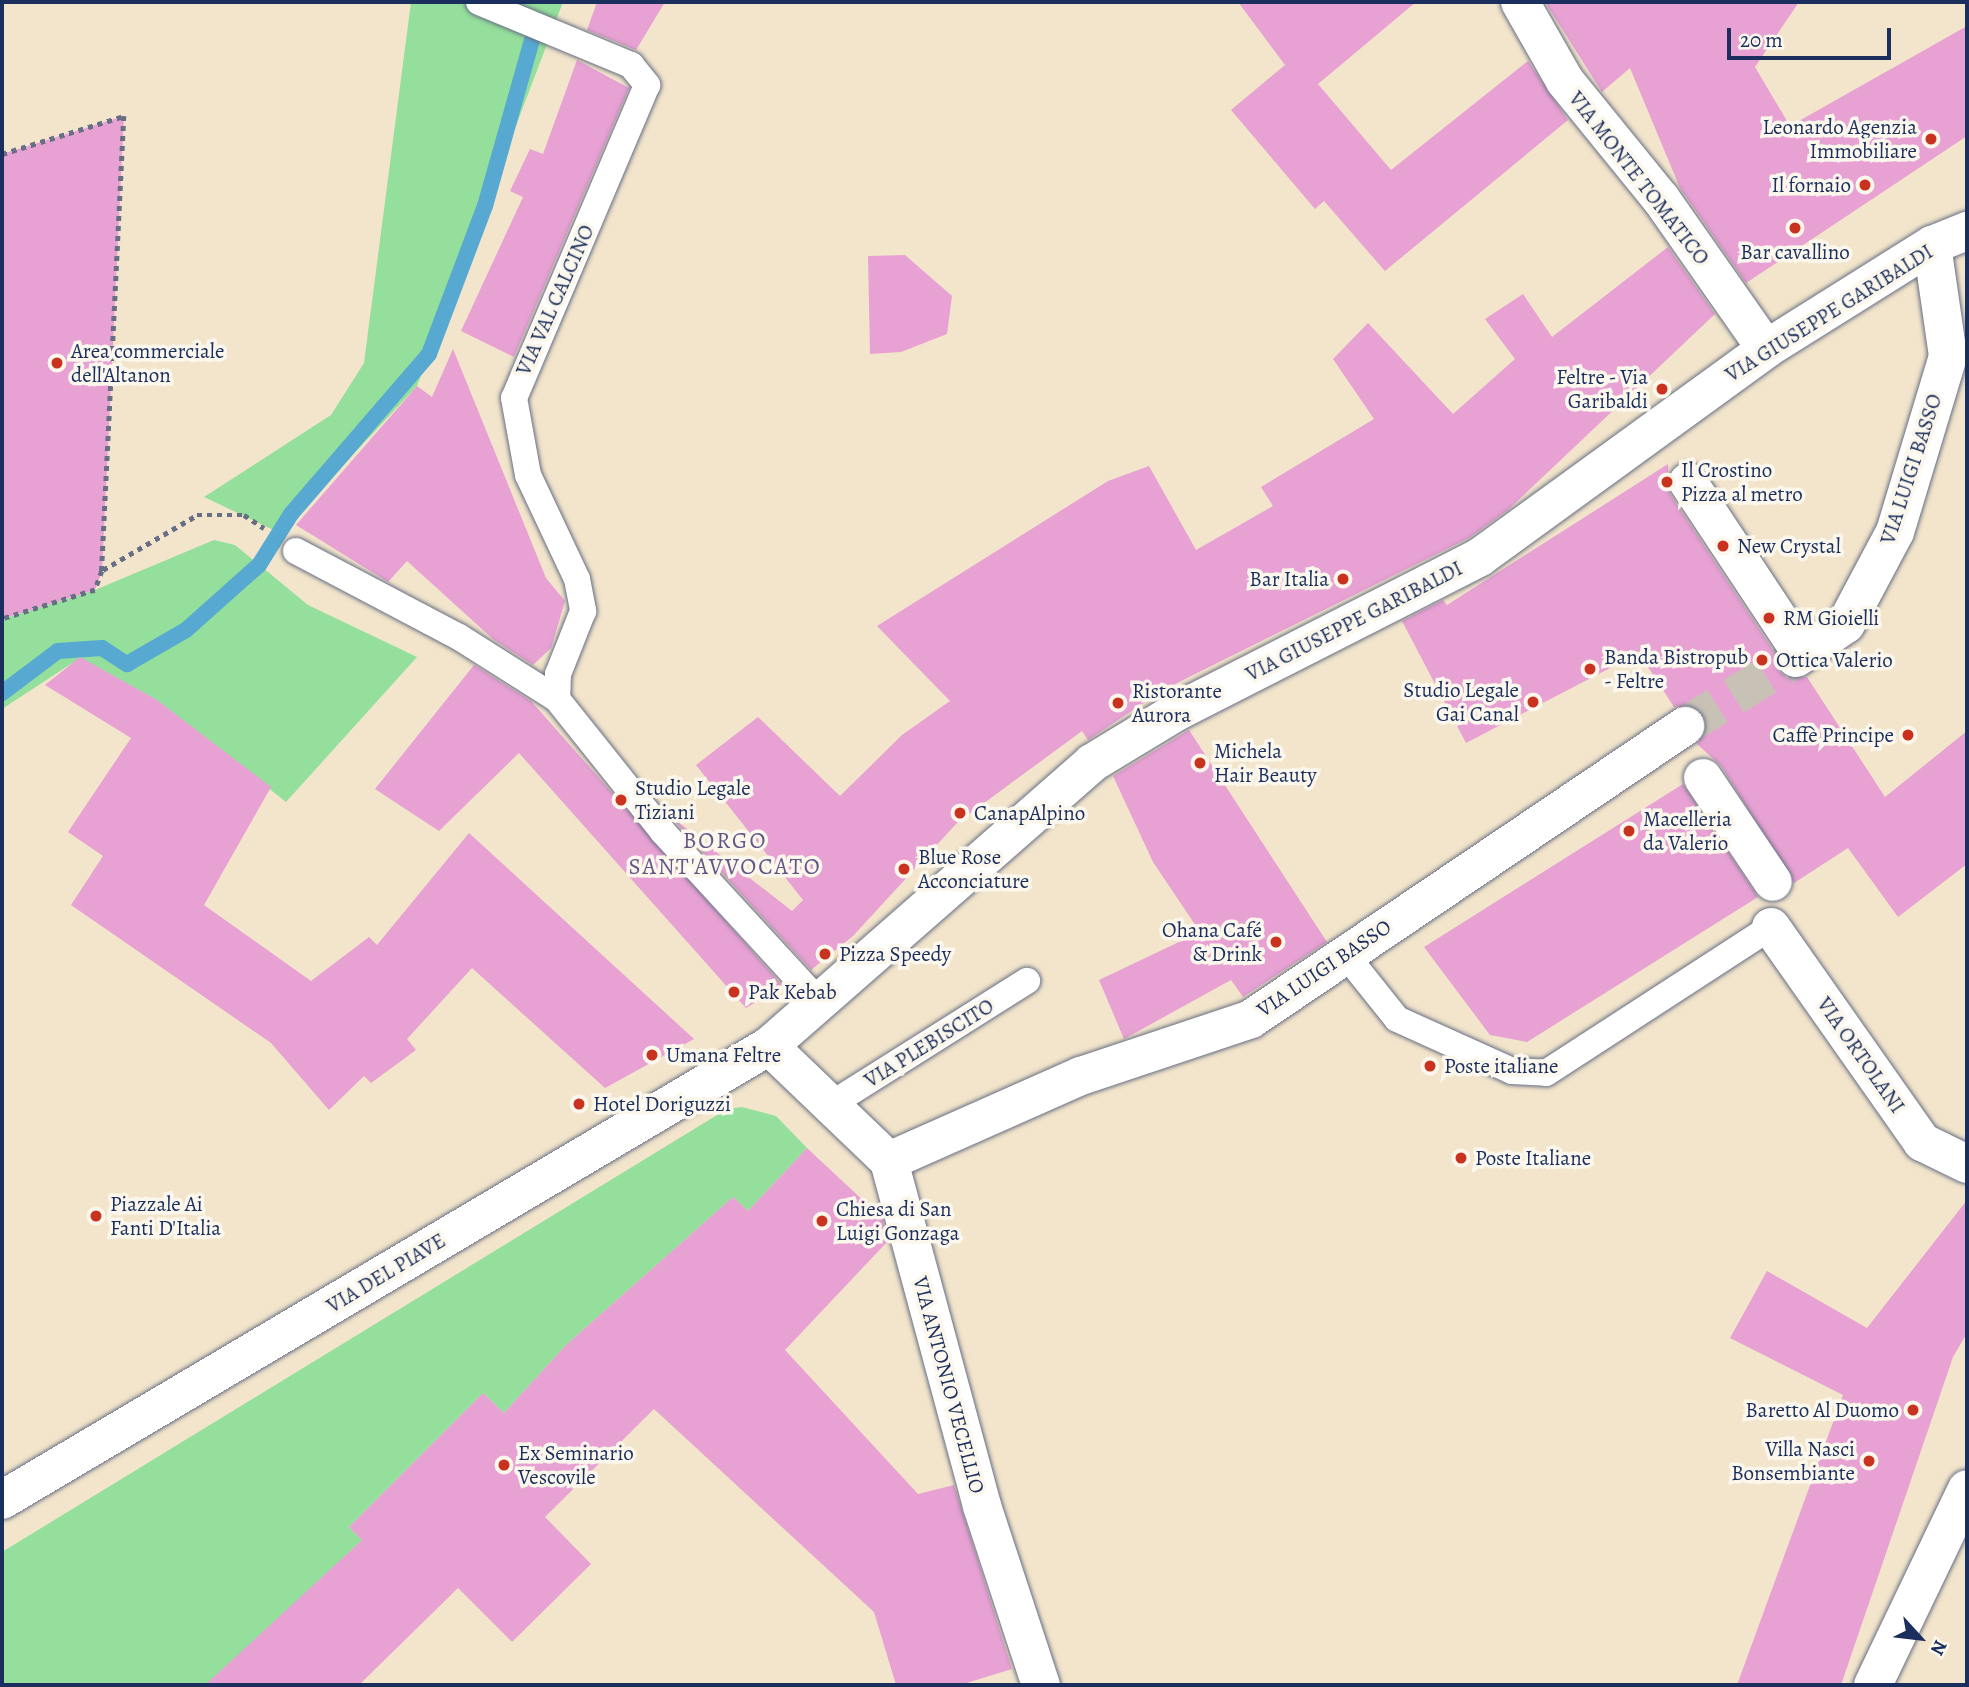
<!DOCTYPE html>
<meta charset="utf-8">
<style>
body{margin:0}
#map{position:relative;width:1969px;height:1687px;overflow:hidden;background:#f3e5cb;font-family:Alegreya,serif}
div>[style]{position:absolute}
.green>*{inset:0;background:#94df9b}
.stream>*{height:16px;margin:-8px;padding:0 8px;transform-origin:8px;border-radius:8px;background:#57a9d2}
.building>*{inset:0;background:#e7a1d3}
.minor-tunnel>*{height:38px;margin-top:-19px;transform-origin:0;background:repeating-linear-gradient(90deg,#c8c1b5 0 38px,transparent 0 57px)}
.path>*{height:4.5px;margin-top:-2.25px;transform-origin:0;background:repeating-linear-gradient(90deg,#676f84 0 5px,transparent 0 10px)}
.roads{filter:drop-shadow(0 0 2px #676f84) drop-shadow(0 0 2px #676f84)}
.service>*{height:26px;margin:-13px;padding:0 13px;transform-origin:13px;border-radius:13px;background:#fff}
.pedestrian>*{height:38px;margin:-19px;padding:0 19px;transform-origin:19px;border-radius:19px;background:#fff}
.minor>*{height:38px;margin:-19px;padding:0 19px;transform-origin:19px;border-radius:19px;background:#fff}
.tertiary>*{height:38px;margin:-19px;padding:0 19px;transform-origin:19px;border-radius:19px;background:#fff}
.dots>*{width:19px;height:19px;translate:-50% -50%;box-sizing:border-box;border:4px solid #fbf7ec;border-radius:50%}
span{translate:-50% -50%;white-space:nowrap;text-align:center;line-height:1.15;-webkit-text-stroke:7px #fbf7ec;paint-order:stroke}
.poi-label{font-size:21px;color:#1b2f5e}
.right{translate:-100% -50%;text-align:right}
.left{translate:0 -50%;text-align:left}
.street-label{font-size:21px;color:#1b2f5e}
.neighbourhood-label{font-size:23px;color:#625787;letter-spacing:2px}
.frame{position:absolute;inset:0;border:4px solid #1b2f5e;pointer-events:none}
.north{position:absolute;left:1885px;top:1603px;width:70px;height:70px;-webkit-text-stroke:5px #fbf7ec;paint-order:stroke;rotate:117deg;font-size:19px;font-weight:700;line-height:28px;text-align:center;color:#1b2f5e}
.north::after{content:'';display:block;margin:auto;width:24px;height:32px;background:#1b2f5e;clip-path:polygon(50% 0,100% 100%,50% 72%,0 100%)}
.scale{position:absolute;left:1727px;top:28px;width:164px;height:32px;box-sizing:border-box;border:4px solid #1b2f5e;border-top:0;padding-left:9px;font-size:21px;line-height:24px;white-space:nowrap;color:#1b2f5e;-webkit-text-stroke:5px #fbf7ec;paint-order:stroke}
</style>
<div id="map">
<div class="green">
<i style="clip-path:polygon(411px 2px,563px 2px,417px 386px,280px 533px,204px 497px,331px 415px,364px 363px)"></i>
<i style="clip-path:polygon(214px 540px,235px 545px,308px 605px,417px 657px,286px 802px,157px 700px,80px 658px,2px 709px,2px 619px,95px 590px)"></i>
<i style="clip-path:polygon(742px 1107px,776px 1116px,807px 1148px,748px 1211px,733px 1197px,566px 1345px,504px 1413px,483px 1393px,349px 1527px,362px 1540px,207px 1685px,2px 1685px,2px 1552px,727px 1109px)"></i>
</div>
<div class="stream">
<i style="left:2px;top:693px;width:70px;rotate:-36.9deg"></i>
<i style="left:58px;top:651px;width:44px;rotate:-3.9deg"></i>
<i style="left:102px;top:648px;width:30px;rotate:33deg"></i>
<i style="left:127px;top:664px;width:68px;rotate:-30deg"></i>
<i style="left:186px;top:630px;width:98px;rotate:-41.7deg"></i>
<i style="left:259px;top:565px;width:60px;rotate:-57.9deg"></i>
<i style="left:291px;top:514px;width:211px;rotate:-49.2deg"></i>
<i style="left:429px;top:354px;width:158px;rotate:-69.3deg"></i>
<i style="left:485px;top:206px;width:173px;rotate:-74.2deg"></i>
</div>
<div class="building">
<i style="clip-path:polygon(597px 2px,665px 2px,636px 50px,587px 30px)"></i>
<i style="clip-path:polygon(1238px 2px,1416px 2px,1318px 84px,1391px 170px,1528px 61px,1568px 120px,1385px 271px,1324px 201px,1315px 209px,1231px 110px,1285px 65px)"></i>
<i style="clip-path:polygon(1545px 2px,1799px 2px,1755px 67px,1790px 126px,1967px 26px,1967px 136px,1746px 283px,1680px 188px,1630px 68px,1602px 92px)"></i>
<i style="clip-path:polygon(577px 60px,629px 88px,514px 357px,461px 331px,523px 197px,510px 191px,530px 149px,543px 154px)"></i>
<i style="clip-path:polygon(124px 116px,102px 571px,95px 590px,2px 619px,2px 154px)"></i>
<i style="clip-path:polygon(1668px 247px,1715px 314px,1508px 510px,1469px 538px,1163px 690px,1088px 740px,1082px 731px,957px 823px,853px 936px,811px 970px,669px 815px,792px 911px,803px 900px,696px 765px,758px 717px,840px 796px,902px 735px,950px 701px,877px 626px,1108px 481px,1149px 466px,1196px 550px,1273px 506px,1261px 487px,1374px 419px,1333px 359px,1368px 323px,1453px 414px,1515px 359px,1485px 319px,1523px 294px,1552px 337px)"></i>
<i style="clip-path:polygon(905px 255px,952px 296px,947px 334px,901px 352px,870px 354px,868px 256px)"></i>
<i style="clip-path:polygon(453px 349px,546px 578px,565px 601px,551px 648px,533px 665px,494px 640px,407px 561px,388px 582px,296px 525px,417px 386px,432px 397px)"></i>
<i style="clip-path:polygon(1668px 464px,1670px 494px,1775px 653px,1778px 670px,1787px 678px,1807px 677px,1885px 797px,1967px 731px,1967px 864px,1898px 917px,1848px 848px,1794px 883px,1721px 766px,1697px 744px,1707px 725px,1703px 713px,1694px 706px,1674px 707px,1639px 653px,1466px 743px,1402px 621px,1443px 600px,1447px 605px)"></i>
<i style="clip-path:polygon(80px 657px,157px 700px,271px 787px,204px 905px,311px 981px,369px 937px,377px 945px,469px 833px,694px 1039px,605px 1088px,472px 968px,407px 1039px,416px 1050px,371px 1083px,364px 1076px,329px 1110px,271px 1043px,71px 905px,103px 856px,68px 832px,131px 738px,45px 685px)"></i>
<i style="clip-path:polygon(474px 665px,531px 701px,783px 986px,746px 1008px,519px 753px,439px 831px,375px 789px)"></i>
<i style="clip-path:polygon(1189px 730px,1327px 942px,1243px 997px,1231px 980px,1124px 1039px,1099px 980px,1200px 932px,1153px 862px,1113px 776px)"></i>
<i style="clip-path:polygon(1683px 784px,1758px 897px,1527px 1042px,1490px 1035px,1424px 947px)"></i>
<i style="clip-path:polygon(807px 1148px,882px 1218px,888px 1241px,785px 1350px,918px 1494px,954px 1485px,1012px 1669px,960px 1685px,896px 1685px,874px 1612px,654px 1409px,545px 1517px,591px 1564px,512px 1642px,458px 1588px,359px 1685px,205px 1685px,362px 1540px,349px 1527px,483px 1393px,504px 1413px,566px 1345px,733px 1197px,748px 1211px)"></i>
<i style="clip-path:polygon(1967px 1200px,1967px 1333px,1953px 1357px,1841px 1685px,1737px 1685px,1843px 1395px,1730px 1338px,1767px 1271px,1867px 1328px)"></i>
</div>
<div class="minor-tunnel">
<i style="left:1685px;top:726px;width:130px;rotate:-31.5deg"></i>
</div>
<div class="path">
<i style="left:2px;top:154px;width:128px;rotate:-17.3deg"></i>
<i style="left:124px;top:116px;width:456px;rotate:92.8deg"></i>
<i style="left:102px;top:571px;width:20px;rotate:110deg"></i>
<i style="left:95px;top:590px;width:97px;rotate:162.7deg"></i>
<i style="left:103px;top:570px;width:109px;rotate:-30.3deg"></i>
<i style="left:197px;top:515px;width:47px"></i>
<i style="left:244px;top:515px;width:24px;rotate:33deg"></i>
</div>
<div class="roads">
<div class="service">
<i style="left:479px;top:2px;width:165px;rotate:22.5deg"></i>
<i style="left:631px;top:65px;width:26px;rotate:51deg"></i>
<i style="left:647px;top:85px;width:340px;rotate:113deg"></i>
<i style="left:514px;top:398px;width:78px;rotate:79.7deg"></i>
<i style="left:528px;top:475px;width:115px;rotate:64.8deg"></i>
<i style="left:577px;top:579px;width:33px;rotate:79deg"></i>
<i style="left:583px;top:611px;width:68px;rotate:111.6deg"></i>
<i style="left:558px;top:674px;width:25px;rotate:92deg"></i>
<i style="left:296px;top:551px;width:184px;rotate:27.8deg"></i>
<i style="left:459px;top:637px;width:116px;rotate:32.3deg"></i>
<i style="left:557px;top:699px;width:170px;rotate:51.4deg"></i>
<i style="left:663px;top:832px;width:232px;rotate:47.4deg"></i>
<i style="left:1345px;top:954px;width:83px;rotate:51.3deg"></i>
<i style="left:1397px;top:1019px;width:126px;rotate:24.3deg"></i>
<i style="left:1512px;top:1071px;width:34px;rotate:3deg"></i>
<i style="left:1546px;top:1073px;width:268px;rotate:-33deg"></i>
<i style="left:830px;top:1105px;width:233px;rotate:-32.2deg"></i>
</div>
<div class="pedestrian">
<i style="left:1688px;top:482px;width:206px;rotate:56.5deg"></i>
<i style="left:1703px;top:778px;width:125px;rotate:56.1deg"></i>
</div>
<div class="minor">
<i style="left:1520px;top:2px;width:91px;rotate:60.3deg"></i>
<i style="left:1565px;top:81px;width:152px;rotate:50.9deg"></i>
<i style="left:1661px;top:199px;width:183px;rotate:55deg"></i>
<i style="left:1796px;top:658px;width:60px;rotate:-34.2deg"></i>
<i style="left:1846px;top:624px;width:104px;rotate:-62deg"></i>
<i style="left:1895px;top:532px;width:184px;rotate:-73.2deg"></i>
<i style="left:1948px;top:356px;width:112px;rotate:-98.2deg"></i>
<i style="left:1771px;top:927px;width:263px;rotate:54.9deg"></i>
<i style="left:1922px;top:1142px;width:50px;rotate:26.1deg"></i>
<i style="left:769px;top:1046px;width:166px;rotate:43.8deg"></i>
<i style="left:889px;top:1161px;width:357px;rotate:74.9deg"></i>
<i style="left:982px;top:1506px;width:188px;rotate:71.8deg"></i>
<i style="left:889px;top:1161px;width:210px;rotate:-23.9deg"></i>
<i style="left:1081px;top:1076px;width:179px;rotate:-18.5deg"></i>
<i style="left:1251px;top:1019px;width:524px;rotate:-34.02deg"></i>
<i style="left:1873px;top:1685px;width:217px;rotate:-64.4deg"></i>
</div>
<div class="tertiary">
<i style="left:2px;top:1500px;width:891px;rotate:-30.62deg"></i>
<i style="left:769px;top:1046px;width:429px;rotate:-41.2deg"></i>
<i style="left:1092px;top:763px;width:100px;rotate:-31.2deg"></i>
<i style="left:1178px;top:711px;width:339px;rotate:-27deg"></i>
<i style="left:1480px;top:557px;width:354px;rotate:-36deg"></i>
<i style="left:1766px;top:349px;width:196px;rotate:-32.1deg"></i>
<i style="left:1932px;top:245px;width:38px;rotate:-22deg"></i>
</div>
</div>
<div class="dots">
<i style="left:1931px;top:139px;background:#c8321e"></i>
<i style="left:1865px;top:185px;background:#c8321e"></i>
<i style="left:1795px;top:228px;background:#c8321e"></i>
<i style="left:57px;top:363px;background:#c8321e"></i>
<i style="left:1662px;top:389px;background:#c8321e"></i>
<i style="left:1667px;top:482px;background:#c8321e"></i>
<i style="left:1723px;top:546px;background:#c8321e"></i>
<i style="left:1343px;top:579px;background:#c8321e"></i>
<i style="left:1769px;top:618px;background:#c8321e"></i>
<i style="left:1762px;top:660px;background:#c8321e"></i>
<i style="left:1590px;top:669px;background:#c8321e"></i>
<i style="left:1533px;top:702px;background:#c8321e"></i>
<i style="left:1118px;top:703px;background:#c8321e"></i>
<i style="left:1908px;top:735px;background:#c8321e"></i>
<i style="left:1200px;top:763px;background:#c8321e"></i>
<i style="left:621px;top:800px;background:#c8321e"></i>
<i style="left:960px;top:813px;background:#c8321e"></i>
<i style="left:1629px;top:831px;background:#c8321e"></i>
<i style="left:904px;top:869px;background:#c8321e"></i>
<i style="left:1276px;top:942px;background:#c8321e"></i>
<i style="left:825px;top:954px;background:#c8321e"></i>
<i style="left:734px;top:992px;background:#c8321e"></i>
<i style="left:652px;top:1055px;background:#c8321e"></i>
<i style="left:1430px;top:1066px;background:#c8321e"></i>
<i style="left:579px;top:1104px;background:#c8321e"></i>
<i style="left:1461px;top:1158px;background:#c8321e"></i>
<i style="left:96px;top:1216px;background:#c8321e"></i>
<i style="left:822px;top:1221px;background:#c8321e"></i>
<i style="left:1913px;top:1410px;background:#c8321e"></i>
<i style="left:1869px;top:1461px;background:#c8321e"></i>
<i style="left:504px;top:1465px;background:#c8321e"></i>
</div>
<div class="poi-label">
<span class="right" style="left:1917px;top:139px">Leonardo Agenzia<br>Immobiliare</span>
<span class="right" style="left:1851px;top:185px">Il fornaio</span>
<span style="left:1795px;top:252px">Bar cavallino</span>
<span class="left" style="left:71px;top:363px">Area commerciale<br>dell'Altanon</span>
<span class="right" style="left:1648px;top:389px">Feltre - Via<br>Garibaldi</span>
<span class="left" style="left:1681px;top:482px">Il Crostino<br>Pizza al metro</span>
<span class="left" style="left:1737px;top:546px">New Crystal</span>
<span class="right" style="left:1329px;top:579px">Bar Italia</span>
<span class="left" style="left:1783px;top:618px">RM Gioielli</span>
<span class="left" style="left:1604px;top:669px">Banda Bistropub<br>- Feltre</span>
<span class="left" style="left:1776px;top:660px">Ottica Valerio</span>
<span class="right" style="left:1519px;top:702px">Studio Legale<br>Gai Canal</span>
<span class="left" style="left:1132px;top:703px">Ristorante<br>Aurora</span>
<span class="right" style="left:1894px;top:735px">Caffè Principe</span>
<span class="left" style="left:1214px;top:763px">Michela<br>Hair Beauty</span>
<span class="left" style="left:635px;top:800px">Studio Legale<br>Tiziani</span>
<span class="left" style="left:974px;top:813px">CanapAlpino</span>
<span class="left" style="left:1643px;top:831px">Macelleria<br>da Valerio</span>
<span class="left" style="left:918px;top:869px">Blue Rose<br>Acconciature</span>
<span class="right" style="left:1262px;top:942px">Ohana Café<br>&amp; Drink</span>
<span class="left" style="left:839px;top:954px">Pizza Speedy</span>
<span class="left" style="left:748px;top:992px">Pak Kebab</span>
<span class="left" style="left:666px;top:1055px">Umana Feltre</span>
<span class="left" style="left:1444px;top:1066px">Poste italiane</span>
<span class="left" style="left:593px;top:1104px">Hotel Doriguzzi</span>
<span class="left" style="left:1475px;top:1158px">Poste Italiane</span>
<span class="left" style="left:110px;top:1216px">Piazzale Ai<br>Fanti D'Italia</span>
<span class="left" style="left:836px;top:1221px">Chiesa di San<br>Luigi Gonzaga</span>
<span class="right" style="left:1899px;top:1410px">Baretto Al Duomo</span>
<span class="right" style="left:1855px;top:1461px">Villa Nasci<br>Bonsembiante</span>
<span class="left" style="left:518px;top:1465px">Ex Seminario<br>Vescovile</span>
</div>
<div class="street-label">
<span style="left:1639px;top:178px;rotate:52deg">VIA MONTE TOMATICO</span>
<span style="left:555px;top:300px;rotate:-66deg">VIA VAL CALCINO</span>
<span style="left:1829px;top:313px;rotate:-32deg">VIA GIUSEPPE GARIBALDI</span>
<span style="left:1911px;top:469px;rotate:-72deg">VIA LUIGI BASSO</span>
<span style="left:1354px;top:621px;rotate:-27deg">VIA GIUSEPPE GARIBALDI</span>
<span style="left:1324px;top:968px;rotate:-34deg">VIA LUIGI BASSO</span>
<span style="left:929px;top:1043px;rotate:-32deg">VIA PLEBISCITO</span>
<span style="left:1861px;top:1055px;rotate:55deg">VIA ORTOLANI</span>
<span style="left:386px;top:1273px;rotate:-31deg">VIA DEL PIAVE</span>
<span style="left:949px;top:1385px;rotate:75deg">VIA ANTONIO VECELLIO</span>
</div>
<div class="neighbourhood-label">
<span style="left:725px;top:854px">BORGO<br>SANT'AVVOCATO</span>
</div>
<div class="frame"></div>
<div class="north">N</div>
<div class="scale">20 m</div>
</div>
